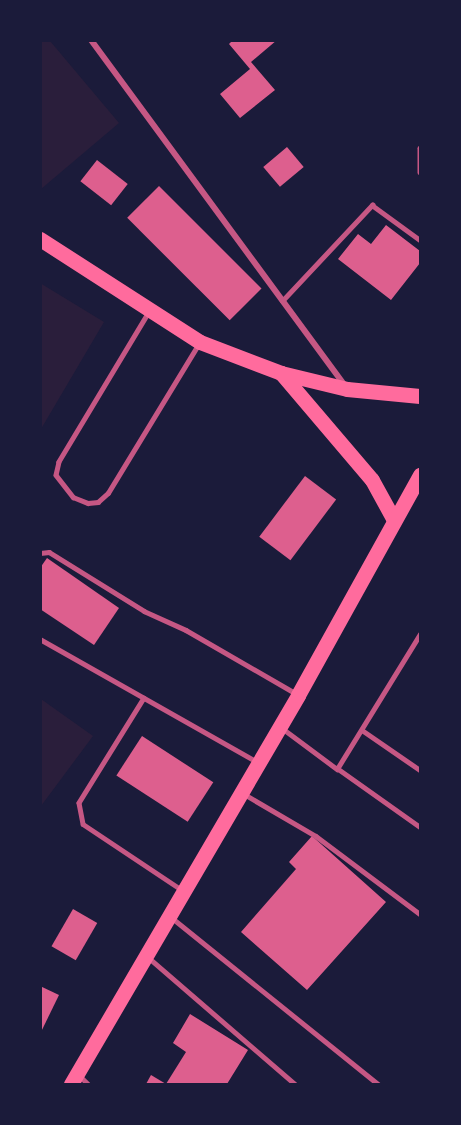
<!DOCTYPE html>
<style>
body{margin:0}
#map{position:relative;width:461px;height:1125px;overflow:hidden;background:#1b1b3a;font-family:"Noto Serif",serif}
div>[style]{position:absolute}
.green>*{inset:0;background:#2a1e3b}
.building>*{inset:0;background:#dd5f8e;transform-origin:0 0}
.service>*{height:4.5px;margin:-2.25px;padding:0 2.25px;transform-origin:2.25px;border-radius:2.25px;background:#c65784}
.minor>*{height:6px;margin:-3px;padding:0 3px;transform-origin:3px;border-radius:3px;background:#c65784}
.primary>*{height:15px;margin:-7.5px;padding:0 7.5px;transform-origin:7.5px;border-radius:7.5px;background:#ff6b9d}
span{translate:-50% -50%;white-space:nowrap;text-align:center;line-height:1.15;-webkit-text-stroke:4.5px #1b1b3a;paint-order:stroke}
.frame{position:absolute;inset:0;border:42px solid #1b1b3a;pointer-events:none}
</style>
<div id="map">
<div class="green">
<i style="clip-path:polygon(41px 40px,50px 41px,119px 123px,41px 189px)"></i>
<i style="clip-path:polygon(40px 283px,104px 322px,41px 429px,40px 429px)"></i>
<i style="clip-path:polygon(41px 699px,93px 736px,41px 806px)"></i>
</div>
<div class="building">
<i style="clip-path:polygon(233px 40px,277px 40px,251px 62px,275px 90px,240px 118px,220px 94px,250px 69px,229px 44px)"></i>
<i style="left:287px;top:147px;width:26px;height:31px;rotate:50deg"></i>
<i style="left:97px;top:160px;width:39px;height:27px;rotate:38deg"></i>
<i style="left:159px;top:186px;width:145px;height:45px;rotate:45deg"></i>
<i style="clip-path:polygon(386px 225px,420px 251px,420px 263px,391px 300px,338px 259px,358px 234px,371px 244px)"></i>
<i style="left:305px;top:476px;width:39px;height:76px;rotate:37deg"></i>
<i style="clip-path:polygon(47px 558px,119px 608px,94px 645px,40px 609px,40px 568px)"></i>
<i style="left:142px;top:736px;width:85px;height:47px;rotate:33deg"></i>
<i style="clip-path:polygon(312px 836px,386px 902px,307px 990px,241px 932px,296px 869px,289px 862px)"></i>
<i style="left:73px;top:909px;width:28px;height:43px;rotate:30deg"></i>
<i style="clip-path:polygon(40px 986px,59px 995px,40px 1034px)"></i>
<i style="clip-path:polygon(190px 1014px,248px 1050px,227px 1084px,166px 1084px,186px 1052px,173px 1043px)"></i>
<i style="clip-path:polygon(151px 1075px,166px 1084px,146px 1084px)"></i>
</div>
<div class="service">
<i style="left:420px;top:148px;width:24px;rotate:90deg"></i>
<i style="left:282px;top:301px;width:132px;rotate:-46.8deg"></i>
<i style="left:372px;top:205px;width:59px;rotate:36.1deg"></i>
<i style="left:149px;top:312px;width:175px;rotate:121deg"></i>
<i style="left:59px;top:462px;width:13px;rotate:103deg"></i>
<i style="left:56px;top:475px;width:28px;rotate:52deg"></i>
<i style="left:73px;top:497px;width:16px;rotate:22deg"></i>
<i style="left:88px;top:503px;width:10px;rotate:-6deg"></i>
<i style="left:98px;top:502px;width:13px;rotate:-42deg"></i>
<i style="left:108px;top:493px;width:173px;rotate:-58.7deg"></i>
<i style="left:40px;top:553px;width:9px;rotate:-6deg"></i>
<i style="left:49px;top:552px;width:112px;rotate:31.8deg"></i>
<i style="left:144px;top:611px;width:46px;rotate:24.3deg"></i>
<i style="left:186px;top:630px;width:128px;rotate:30deg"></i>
<i style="left:40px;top:639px;width:248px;rotate:29.5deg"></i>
<i style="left:144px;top:698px;width:123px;rotate:121.8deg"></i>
<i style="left:79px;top:803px;width:21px;rotate:79deg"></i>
<i style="left:83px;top:824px;width:119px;rotate:33.7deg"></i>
<i style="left:282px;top:728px;width:69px;rotate:36.7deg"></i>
<i style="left:337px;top:769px;width:158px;rotate:-58.4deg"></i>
<i style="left:362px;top:730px;width:70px;rotate:34.6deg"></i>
<i style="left:337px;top:768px;width:102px;rotate:35.4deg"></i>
<i style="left:244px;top:794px;width:83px;rotate:30.3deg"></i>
<i style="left:316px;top:836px;width:130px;rotate:36.9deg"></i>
<i style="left:171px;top:917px;width:266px;rotate:38.9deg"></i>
<i style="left:149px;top:958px;width:193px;rotate:40.8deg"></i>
<i style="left:80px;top:1076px;width:11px;rotate:45deg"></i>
</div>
<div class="minor">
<i style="left:91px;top:40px;width:429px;rotate:53.7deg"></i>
</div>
<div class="primary">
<i style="left:40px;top:239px;width:190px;rotate:32.8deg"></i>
<i style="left:200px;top:342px;width:87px;rotate:20.9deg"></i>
<i style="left:281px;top:373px;width:68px;rotate:13.6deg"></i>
<i style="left:347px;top:389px;width:73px;rotate:5.5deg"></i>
<i style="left:281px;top:373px;width:140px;rotate:49.6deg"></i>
<i style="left:372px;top:480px;width:46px;rotate:61.2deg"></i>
<i style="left:71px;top:1084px;width:450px;rotate:-59.7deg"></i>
<i style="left:298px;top:695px;width:252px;rotate:-61deg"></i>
</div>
<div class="frame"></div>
</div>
